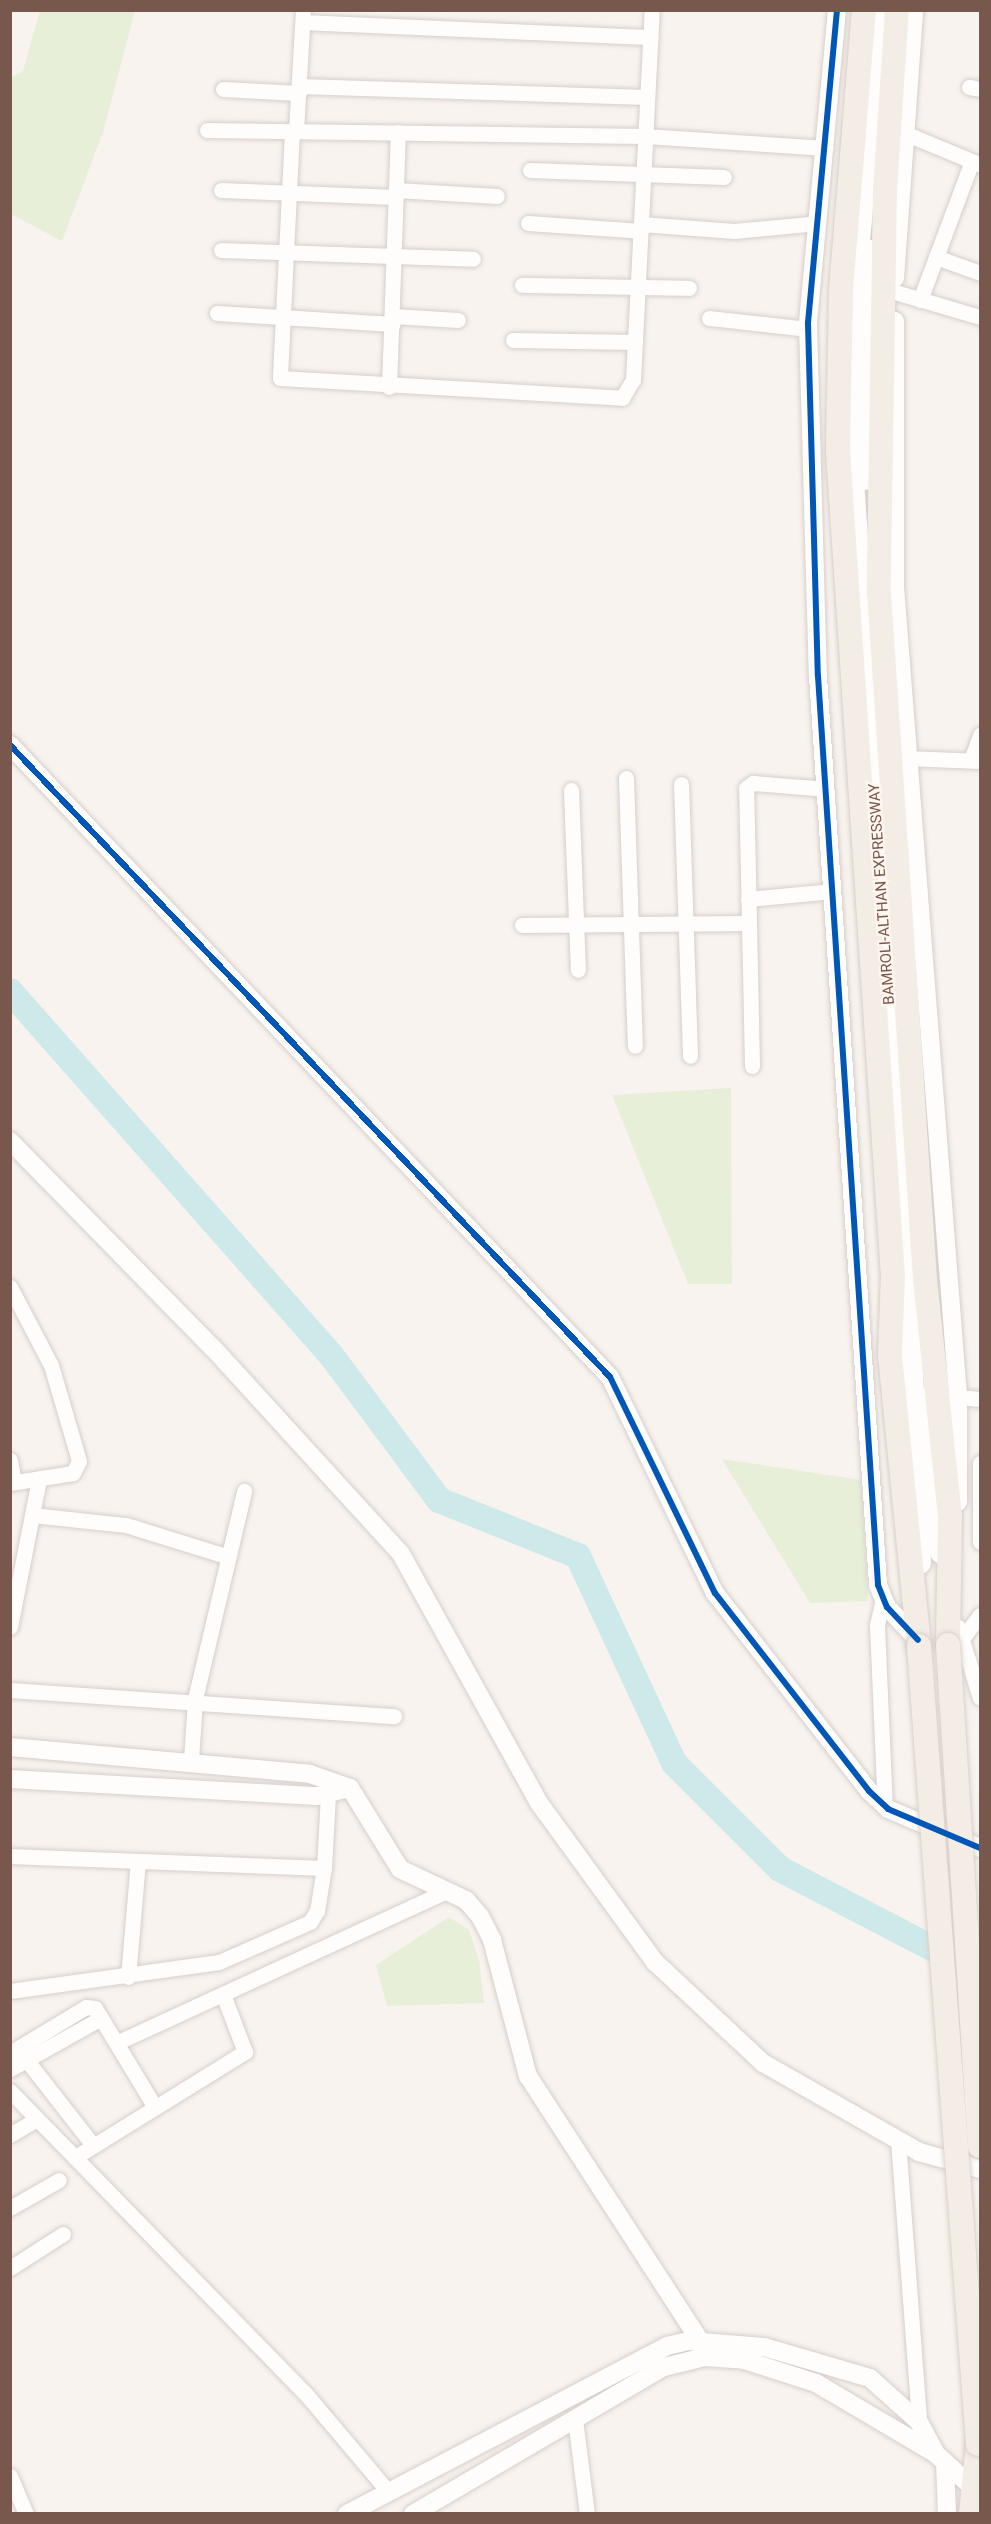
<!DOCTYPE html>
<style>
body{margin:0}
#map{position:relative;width:991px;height:2524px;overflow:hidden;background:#f8f3ee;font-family:Roboto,sans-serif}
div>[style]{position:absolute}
.green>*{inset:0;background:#e7efd8}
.river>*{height:26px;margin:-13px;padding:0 13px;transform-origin:13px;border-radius:13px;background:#cee9e9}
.roads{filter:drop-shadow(0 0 2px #d7ceca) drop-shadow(0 0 2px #d7ceca)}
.minor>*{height:15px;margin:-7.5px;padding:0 7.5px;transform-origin:7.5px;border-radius:7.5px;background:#fefdfc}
.tertiary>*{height:18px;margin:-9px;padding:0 9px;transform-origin:9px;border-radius:9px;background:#fefdfc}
.secondary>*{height:21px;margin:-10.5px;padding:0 10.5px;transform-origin:10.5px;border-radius:10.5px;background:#fefdfc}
.primary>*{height:24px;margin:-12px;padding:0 12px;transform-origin:12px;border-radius:12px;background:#f3ede6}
.bridges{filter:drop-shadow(0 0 2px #dad0cb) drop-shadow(0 0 2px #dad0cb)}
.primary-bridge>*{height:24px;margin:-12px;padding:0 12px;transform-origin:12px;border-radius:12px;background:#f3ede6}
.cycleway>*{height:6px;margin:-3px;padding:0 3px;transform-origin:3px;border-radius:3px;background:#0057b8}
span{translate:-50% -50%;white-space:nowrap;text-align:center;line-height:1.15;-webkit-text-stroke:4.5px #fff7ef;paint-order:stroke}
.street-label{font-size:15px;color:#78574c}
.frame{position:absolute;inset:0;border:12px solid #78574c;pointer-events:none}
</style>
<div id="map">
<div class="green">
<i style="clip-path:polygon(40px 11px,135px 11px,103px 132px,62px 241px,11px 214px,11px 77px,23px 71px)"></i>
<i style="clip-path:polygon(731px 1088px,732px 1284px,688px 1284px,612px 1095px)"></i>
<i style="clip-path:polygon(722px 1459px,861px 1480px,868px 1601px,810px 1603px)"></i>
<i style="clip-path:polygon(449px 1917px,469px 1930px,479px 1960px,484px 2003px,387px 2006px,376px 1965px)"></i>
</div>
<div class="river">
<i style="left:10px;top:991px;width:485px;rotate:48.6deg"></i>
<i style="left:331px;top:1355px;width:181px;rotate:53.3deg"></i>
<i style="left:439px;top:1500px;width:150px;rotate:21.9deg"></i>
<i style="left:578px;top:1556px;width:228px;rotate:65.1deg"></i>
<i style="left:674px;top:1763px;width:150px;rotate:45deg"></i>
<i style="left:780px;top:1869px;width:225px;rotate:27.5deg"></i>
</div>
<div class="roads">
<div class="minor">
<i style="left:303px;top:22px;width:348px;rotate:2.5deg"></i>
<i style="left:299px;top:86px;width:348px;rotate:1.8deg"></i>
<i style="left:969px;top:87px;width:11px;rotate:10deg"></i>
<i style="left:223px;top:89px;width:76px;rotate:3deg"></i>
<i style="left:207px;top:130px;width:438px;rotate:0.8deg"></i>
<i style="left:645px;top:136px;width:181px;rotate:3.8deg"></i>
<i style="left:292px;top:131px;width:247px;rotate:92.8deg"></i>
<i style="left:280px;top:378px;width:343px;rotate:3.3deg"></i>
<i style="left:622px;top:398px;width:21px;rotate:-59deg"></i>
<i style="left:633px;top:380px;width:370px;rotate:-87.1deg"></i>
<i style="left:296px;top:131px;width:121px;rotate:-86.7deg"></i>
<i style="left:902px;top:132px;width:83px;rotate:22.6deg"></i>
<i style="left:530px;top:170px;width:194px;rotate:2.1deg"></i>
<i style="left:221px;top:190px;width:175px;rotate:2.3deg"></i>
<i style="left:396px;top:190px;width:101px;rotate:3.4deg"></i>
<i style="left:528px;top:223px;width:113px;rotate:4deg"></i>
<i style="left:641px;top:224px;width:93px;rotate:4.3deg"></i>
<i style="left:734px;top:231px;width:84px;rotate:-5.4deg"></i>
<i style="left:221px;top:250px;width:252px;rotate:2deg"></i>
<i style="left:936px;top:257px;width:47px;rotate:20deg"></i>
<i style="left:522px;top:285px;width:167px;rotate:1deg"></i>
<i style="left:895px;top:292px;width:89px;rotate:16.4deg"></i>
<i style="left:920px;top:300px;width:148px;rotate:-69.5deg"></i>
<i style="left:217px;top:313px;width:176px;rotate:3.6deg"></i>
<i style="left:393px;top:316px;width:65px;rotate:3.5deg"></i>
<i style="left:709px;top:318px;width:100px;rotate:6.3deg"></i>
<i style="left:513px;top:340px;width:122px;rotate:0.9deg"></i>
<i style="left:389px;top:387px;width:255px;rotate:-88deg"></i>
<i style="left:906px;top:758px;width:74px;rotate:2.3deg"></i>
<i style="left:971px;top:760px;width:27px;rotate:-70deg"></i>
<i style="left:626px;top:778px;width:268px;rotate:88.1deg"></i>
<i style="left:681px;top:784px;width:272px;rotate:88.1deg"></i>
<i style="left:571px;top:790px;width:180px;rotate:87.8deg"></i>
<i style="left:748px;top:899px;width:85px;rotate:-5.4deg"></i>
<i style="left:522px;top:925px;width:227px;rotate:-0.5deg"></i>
<i style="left:752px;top:1066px;width:278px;rotate:-91.2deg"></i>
<i style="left:746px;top:788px;width:9px;rotate:-36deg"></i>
<i style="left:753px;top:783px;width:73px;rotate:4.7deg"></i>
<i style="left:10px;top:1287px;width:88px;rotate:62.3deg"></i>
<i style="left:51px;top:1365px;width:100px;rotate:73.7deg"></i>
<i style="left:79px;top:1461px;width:13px;rotate:117deg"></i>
<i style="left:73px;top:1473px;width:64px;rotate:171deg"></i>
<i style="left:958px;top:1397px;width:22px;rotate:5deg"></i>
<i style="left:10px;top:1460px;width:22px;rotate:80deg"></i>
<i style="left:980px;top:1463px;width:79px;rotate:90deg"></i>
<i style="left:32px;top:1515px;width:95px;rotate:6.1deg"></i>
<i style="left:126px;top:1525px;width:105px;rotate:17.2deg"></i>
<i style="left:883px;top:1599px;width:28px;rotate:103deg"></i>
<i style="left:877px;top:1626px;width:181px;rotate:87.5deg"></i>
<i style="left:10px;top:1627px;width:151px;rotate:-78.9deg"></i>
<i style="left:958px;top:1627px;width:74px;rotate:72.8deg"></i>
<i style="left:961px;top:1640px;width:31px;rotate:-53deg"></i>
<i style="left:10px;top:1690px;width:385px;rotate:3.9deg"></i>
<i style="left:191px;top:1760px;width:61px;rotate:-86.2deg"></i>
<i style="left:195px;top:1699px;width:214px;rotate:-76.7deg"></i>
<i style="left:10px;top:1856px;width:314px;rotate:2.2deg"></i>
<i style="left:128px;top:1977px;width:116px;rotate:-85.1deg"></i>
<i style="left:10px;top:1991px;width:211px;rotate:-7.9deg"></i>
<i style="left:219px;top:1962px;width:99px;rotate:-23.7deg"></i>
<i style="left:310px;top:1922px;width:13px;rotate:-58deg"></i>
<i style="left:317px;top:1911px;width:44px;rotate:-80.8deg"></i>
<i style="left:324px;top:1868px;width:73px;rotate:-86.9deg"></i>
<i style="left:101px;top:2018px;width:100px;rotate:58.8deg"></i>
<i style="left:116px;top:2043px;width:364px;rotate:-24.7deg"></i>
<i style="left:10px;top:2053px;width:89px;rotate:-31.2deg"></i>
<i style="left:86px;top:2007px;width:9px;rotate:6deg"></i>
<i style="left:95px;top:2008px;width:12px;rotate:59deg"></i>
<i style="left:101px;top:2018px;width:104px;rotate:150.7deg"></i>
<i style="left:21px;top:2053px;width:115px;rotate:52deg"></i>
<i style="left:10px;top:2091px;width:422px;rotate:45.7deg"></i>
<i style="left:305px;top:2393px;width:127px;rotate:49.8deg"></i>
<i style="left:10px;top:2135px;width:29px;rotate:-31deg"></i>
<i style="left:898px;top:2140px;width:283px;rotate:85.7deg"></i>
<i style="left:77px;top:2156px;width:198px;rotate:-31.8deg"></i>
<i style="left:245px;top:2052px;width:62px;rotate:-110.8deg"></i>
<i style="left:10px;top:2208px;width:56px;rotate:-29.7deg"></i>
<i style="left:10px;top:2268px;width:63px;rotate:-32.7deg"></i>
<i style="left:575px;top:2419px;width:96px;rotate:82.8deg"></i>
<i style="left:10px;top:2476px;width:41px;rotate:67.2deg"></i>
</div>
<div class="tertiary">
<i style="left:837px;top:10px;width:315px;rotate:95.3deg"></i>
<i style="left:808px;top:324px;width:352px;rotate:88.4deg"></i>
<i style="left:818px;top:676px;width:911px;rotate:86.22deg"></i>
<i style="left:878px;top:1585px;width:24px;rotate:68deg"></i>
<i style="left:887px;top:1607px;width:45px;rotate:46.8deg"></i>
<i style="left:895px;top:278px;width:269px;rotate:-85.9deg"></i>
<i style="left:895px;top:321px;width:266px;rotate:90deg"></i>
<i style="left:895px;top:587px;width:812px;rotate:85.55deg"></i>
<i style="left:958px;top:1397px;width:105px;rotate:90deg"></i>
<i style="left:10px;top:745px;width:871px;rotate:46.49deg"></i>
<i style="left:610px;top:1377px;width:240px;rotate:64.1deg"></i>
<i style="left:715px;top:1593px;width:251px;rotate:52.1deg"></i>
<i style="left:869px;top:1791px;width:26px;rotate:43deg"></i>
<i style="left:888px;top:1809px;width:100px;rotate:23deg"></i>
<i style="left:10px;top:1141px;width:291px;rotate:45.6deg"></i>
<i style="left:214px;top:1349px;width:277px;rotate:47.6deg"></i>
<i style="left:401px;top:1554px;width:285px;rotate:61deg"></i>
<i style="left:539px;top:1803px;width:197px;rotate:53.9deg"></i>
<i style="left:655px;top:1962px;width:148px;rotate:43.1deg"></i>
<i style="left:763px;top:2063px;width:180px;rotate:29.7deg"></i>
<i style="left:919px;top:2152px;width:63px;rotate:15.6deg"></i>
<i style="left:10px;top:1747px;width:301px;rotate:5.1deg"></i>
<i style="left:310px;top:1774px;width:42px;rotate:19.3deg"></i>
<i style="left:350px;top:1788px;width:95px;rotate:58.3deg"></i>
<i style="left:400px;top:1869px;width:73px;rotate:25.2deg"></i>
<i style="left:466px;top:1900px;width:21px;rotate:49deg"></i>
<i style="left:480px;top:1916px;width:27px;rotate:63deg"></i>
<i style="left:492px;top:1940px;width:141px;rotate:75.2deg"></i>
<i style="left:528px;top:2076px;width:316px;rotate:57deg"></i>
<i style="left:10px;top:1779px;width:307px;rotate:3.2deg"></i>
<i style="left:317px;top:1796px;width:34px;rotate:-14deg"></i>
<i style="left:945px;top:2462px;width:52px;rotate:87.8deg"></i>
<i style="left:347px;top:2514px;width:361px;rotate:-27.7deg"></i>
<i style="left:667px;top:2346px;width:23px;rotate:-13deg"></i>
<i style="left:689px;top:2341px;width:75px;rotate:4.6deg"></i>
<i style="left:764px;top:2347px;width:110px;rotate:16.3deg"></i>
<i style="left:870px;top:2378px;width:66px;rotate:41.9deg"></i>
<i style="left:919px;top:2422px;width:36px;rotate:62deg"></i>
<i style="left:413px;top:2514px;width:291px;rotate:-30.4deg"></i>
<i style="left:664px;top:2367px;width:42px;rotate:-13.7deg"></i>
<i style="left:705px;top:2357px;width:39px;rotate:4deg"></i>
<i style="left:744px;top:2360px;width:76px;rotate:17.7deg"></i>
<i style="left:816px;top:2383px;width:139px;rotate:30.6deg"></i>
<i style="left:936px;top:2454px;width:46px;rotate:42.4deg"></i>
</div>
<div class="secondary">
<i style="left:880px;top:10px;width:278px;rotate:95.2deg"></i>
<i style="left:855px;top:287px;width:165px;rotate:91.4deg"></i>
<i style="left:851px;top:452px;width:802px;rotate:86deg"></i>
<i style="left:907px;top:1252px;width:311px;rotate:87.6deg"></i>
<i style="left:864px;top:479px;width:229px;rotate:-88.5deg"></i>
<i style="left:907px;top:1252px;width:100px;rotate:82deg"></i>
<i style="left:926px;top:1397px;width:156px;rotate:84.8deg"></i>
</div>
<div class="primary">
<i style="left:864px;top:10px;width:282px;rotate:94.7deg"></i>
<i style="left:841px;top:291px;width:160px;rotate:91.1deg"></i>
<i style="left:838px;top:451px;width:828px;rotate:86.19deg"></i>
<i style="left:893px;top:1277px;width:78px;rotate:92.2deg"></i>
<i style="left:890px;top:1355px;width:292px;rotate:84.3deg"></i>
<i style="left:897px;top:10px;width:179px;rotate:93.8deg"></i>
<i style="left:885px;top:189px;width:403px;rotate:90.9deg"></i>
<i style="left:879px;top:592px;width:689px;rotate:86.17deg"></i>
<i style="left:925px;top:1279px;width:238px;rotate:84deg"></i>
<i style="left:950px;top:1516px;width:129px;rotate:90.9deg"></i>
<i style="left:971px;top:2514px;width:70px;rotate:-84.3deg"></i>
</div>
</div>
<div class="bridges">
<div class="primary-bridge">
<i style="left:948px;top:1645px;width:502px;rotate:86.35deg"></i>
<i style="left:919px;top:1646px;width:800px;rotate:85.77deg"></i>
</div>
</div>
<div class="cycleway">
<i style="left:837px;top:10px;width:315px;rotate:95.3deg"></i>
<i style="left:808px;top:324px;width:352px;rotate:88.4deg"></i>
<i style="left:818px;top:676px;width:911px;rotate:86.22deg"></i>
<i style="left:878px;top:1585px;width:24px;rotate:68deg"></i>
<i style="left:887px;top:1607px;width:45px;rotate:46.8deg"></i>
<i style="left:10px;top:745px;width:871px;rotate:46.49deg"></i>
<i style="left:610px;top:1377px;width:240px;rotate:64.1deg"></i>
<i style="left:715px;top:1593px;width:251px;rotate:52.1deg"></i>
<i style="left:869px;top:1791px;width:26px;rotate:43deg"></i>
<i style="left:888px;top:1809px;width:100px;rotate:23deg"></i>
</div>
<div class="street-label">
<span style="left:882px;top:894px;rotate:-94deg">BAMROLI-ALTHAN EXPRESSWAY</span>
</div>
<div class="frame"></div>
</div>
